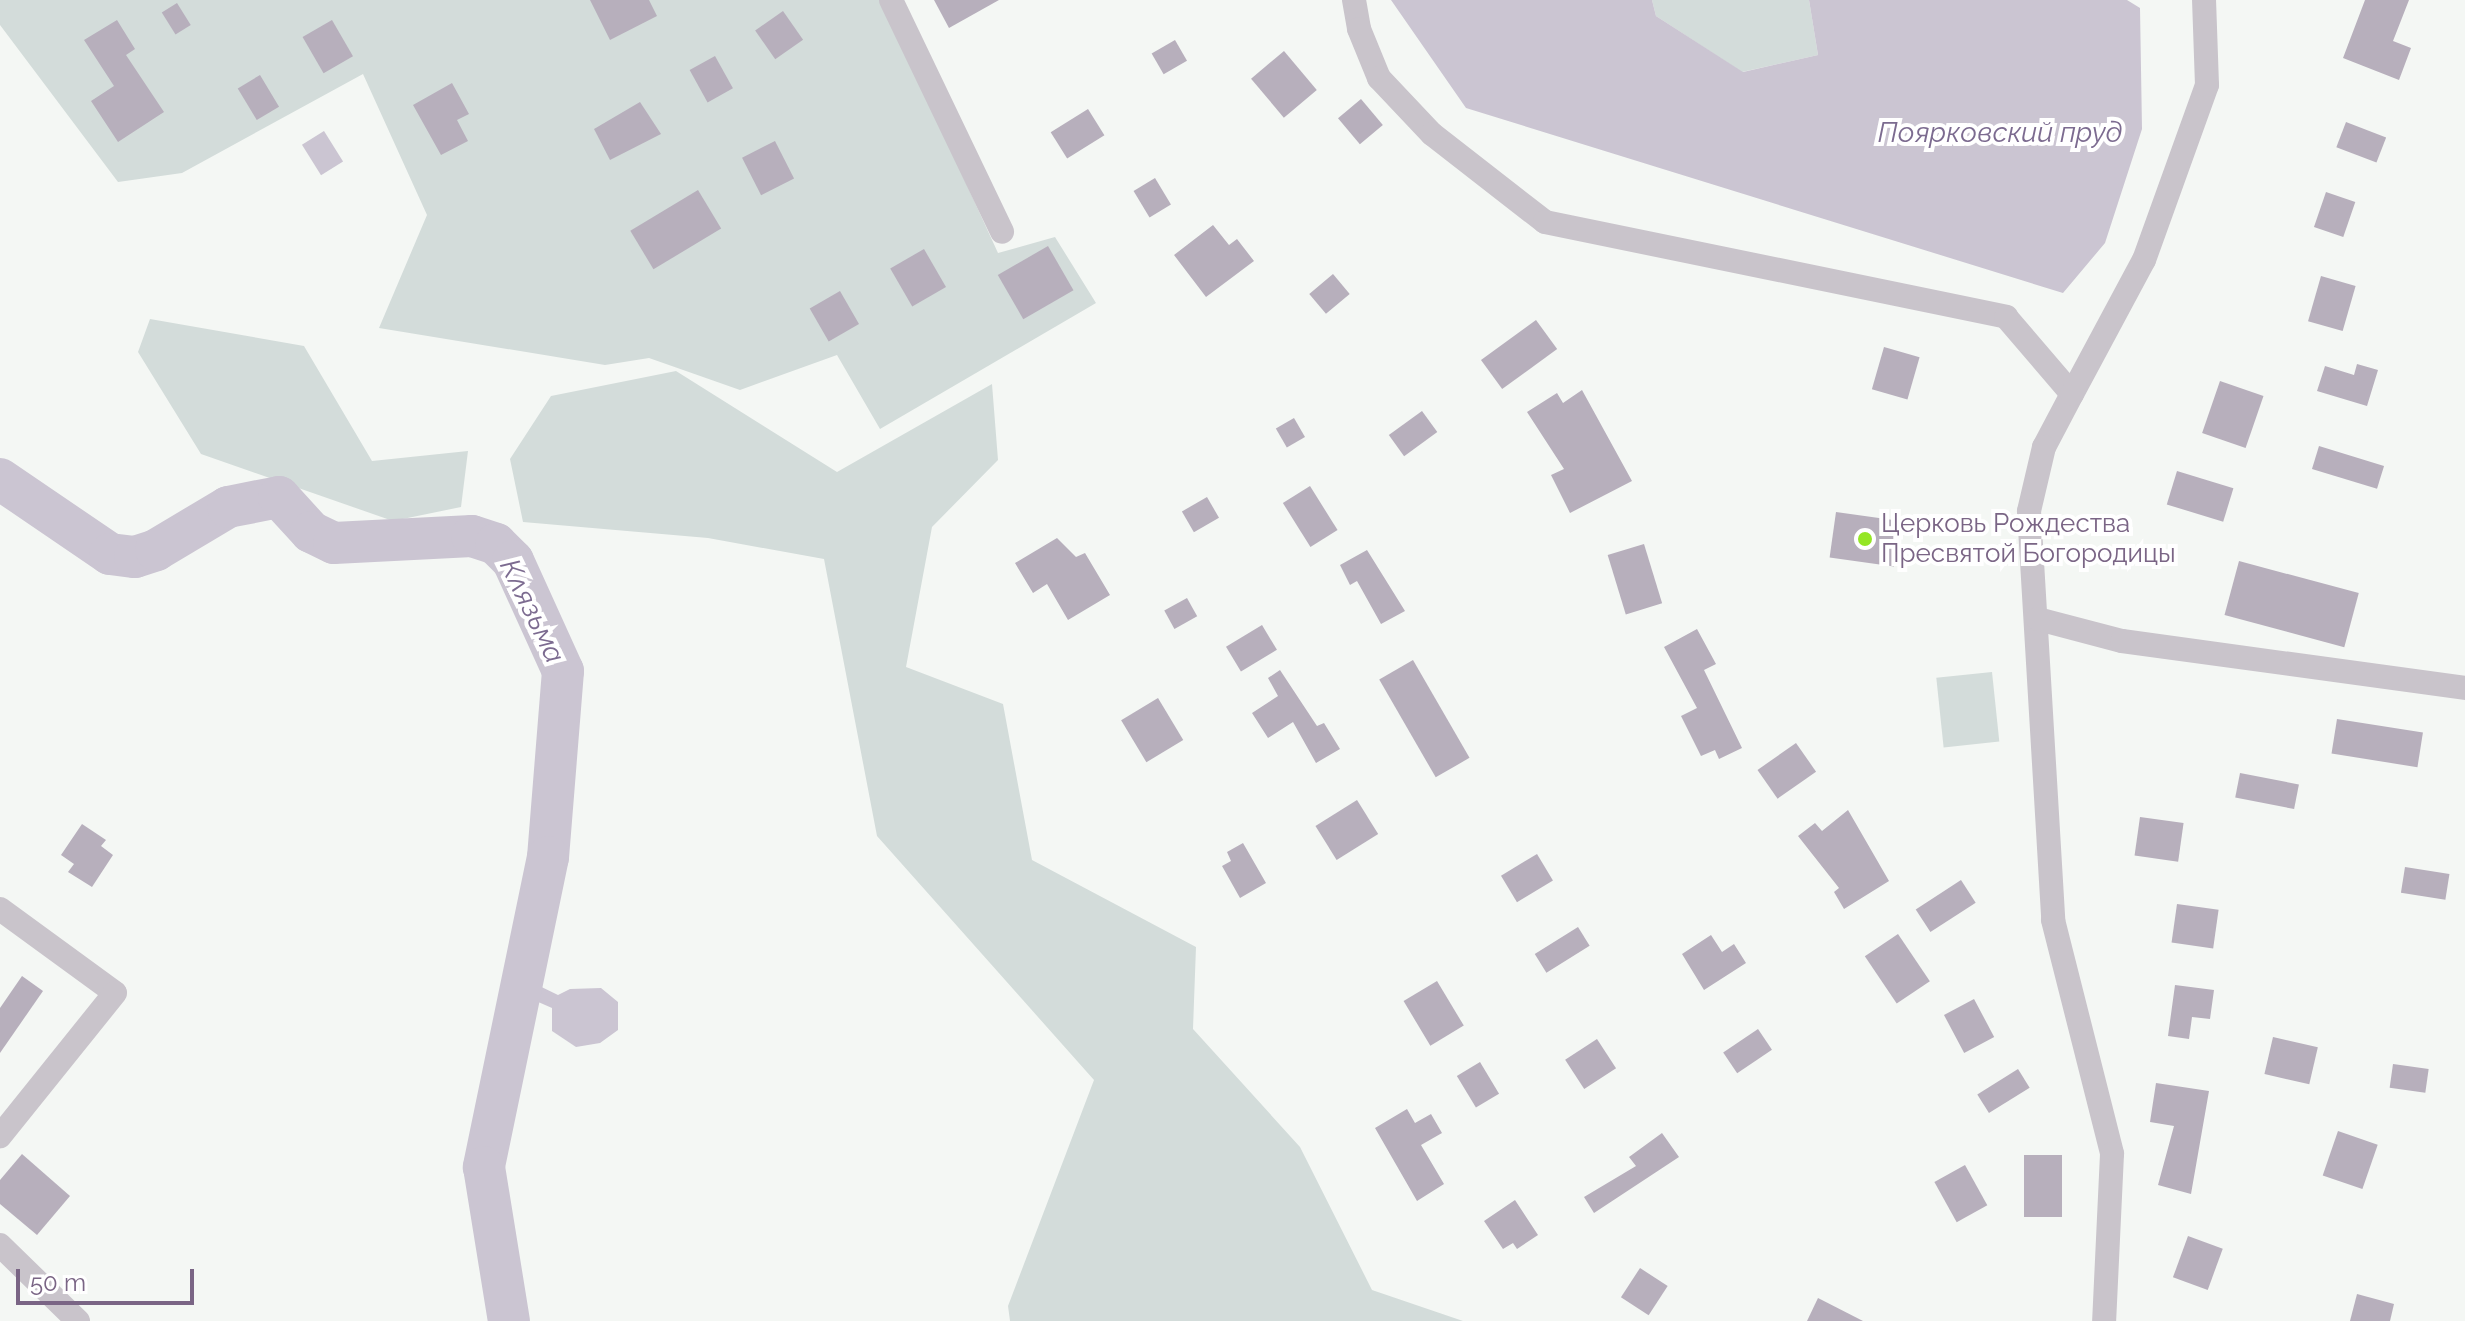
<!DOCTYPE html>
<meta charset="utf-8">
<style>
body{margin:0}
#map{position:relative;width:2465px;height:1321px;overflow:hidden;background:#f4f7f4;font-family:Raleway,sans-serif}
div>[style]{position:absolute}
.green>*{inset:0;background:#d3dcda;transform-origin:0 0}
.water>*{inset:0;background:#cbc5d2;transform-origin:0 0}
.river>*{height:42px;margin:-21px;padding:0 21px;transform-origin:21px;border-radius:21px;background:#cbc5d2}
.building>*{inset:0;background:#b7afbc;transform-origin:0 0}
.minor>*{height:24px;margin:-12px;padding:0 12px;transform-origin:12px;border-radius:12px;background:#c9c4cb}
.dots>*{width:22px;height:22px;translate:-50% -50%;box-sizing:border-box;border:4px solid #fff;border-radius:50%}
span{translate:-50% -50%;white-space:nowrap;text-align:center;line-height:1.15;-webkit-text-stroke:8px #fff;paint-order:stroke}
.poi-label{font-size:26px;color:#7a6585}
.left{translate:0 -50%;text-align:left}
.water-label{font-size:28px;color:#7c6b90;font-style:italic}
.scale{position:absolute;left:16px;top:1269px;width:178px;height:36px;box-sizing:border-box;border:4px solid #7a6585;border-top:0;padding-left:10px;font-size:24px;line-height:28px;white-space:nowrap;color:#7a6585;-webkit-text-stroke:6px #fff;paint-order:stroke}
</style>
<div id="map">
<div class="green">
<i style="clip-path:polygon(0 0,882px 0,998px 253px,1055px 237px,1096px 303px,880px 429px,837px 355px,740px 390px,649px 358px,605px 365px,379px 328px,427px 215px,363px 74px,182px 173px,118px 182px,0 25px)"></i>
<i style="clip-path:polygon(1652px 0,1809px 0,1818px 55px,1742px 72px,1656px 16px)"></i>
<i style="clip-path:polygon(150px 319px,304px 346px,372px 461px,468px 451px,461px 507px,393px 521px,201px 454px,138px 352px)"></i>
<i style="clip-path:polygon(676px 371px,837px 472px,992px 384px,998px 460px,932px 527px,906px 667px,1003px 704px,1032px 860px,1196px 947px,1193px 1029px,1300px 1147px,1372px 1290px,1463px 1321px,1010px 1321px,1008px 1306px,1094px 1080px,877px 836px,824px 559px,708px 538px,523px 522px,510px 459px,551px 396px)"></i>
<i style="left:1992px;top:672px;width:70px;height:56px;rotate:84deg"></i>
</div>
<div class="water">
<i style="clip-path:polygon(1391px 0,1652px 0,1656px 16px,1743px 72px,1818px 55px,1809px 0,2127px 0,2140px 8px,2142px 129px,2105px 243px,2063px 293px,1466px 108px)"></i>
<i style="left:324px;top:131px;width:36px;height:26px;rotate:58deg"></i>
<i style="clip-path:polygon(523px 978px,558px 995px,570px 989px,601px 988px,618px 1002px,618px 1030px,600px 1043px,576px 1047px,552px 1031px,552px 1008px,520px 994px)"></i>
</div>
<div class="river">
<i style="left:0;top:479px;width:133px;rotate:34.3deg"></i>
<i style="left:110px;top:554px;width:25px;rotate:7deg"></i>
<i style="left:135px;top:557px;width:22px;rotate:-18deg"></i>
<i style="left:156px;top:550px;width:84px;rotate:-30.8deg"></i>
<i style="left:228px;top:507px;width:52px;rotate:-11.1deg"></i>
<i style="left:279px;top:497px;width:47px;rotate:47.6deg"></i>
<i style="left:311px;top:532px;width:25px;rotate:26deg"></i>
<i style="left:334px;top:543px;width:138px;rotate:-2.9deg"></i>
<i style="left:472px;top:536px;width:25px;rotate:18deg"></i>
<i style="left:496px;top:544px;width:24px;rotate:45deg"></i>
<i style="left:513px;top:561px;width:121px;rotate:65.6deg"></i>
<i style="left:563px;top:671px;width:187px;rotate:94.6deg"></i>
<i style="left:548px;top:857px;width:317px;rotate:101.7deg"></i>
<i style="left:484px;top:1167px;width:156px;rotate:80.8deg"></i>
</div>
<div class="building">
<i style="clip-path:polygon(590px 0,649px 0,657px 16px,610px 40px)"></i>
<i style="clip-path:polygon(934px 0,999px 0,949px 28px)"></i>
<i style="clip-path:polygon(2365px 0,2409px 0,2393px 41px,2411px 48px,2399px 80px,2343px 58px)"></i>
<i style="left:177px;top:3px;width:26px;height:18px;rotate:58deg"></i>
<i style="left:783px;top:11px;width:35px;height:34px;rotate:55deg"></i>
<i style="clip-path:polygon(117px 20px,135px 49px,126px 55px,164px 112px,118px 142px,91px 101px,114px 86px,84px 40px)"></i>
<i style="left:332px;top:20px;width:42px;height:34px;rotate:60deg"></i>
<i style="left:1175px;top:40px;width:24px;height:27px;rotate:60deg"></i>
<i style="left:1284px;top:51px;width:51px;height:43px;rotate:50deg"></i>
<i style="left:715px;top:56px;width:37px;height:29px;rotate:61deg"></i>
<i style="left:260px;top:75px;width:37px;height:26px;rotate:59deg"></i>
<i style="clip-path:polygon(452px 83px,469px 114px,457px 120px,468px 141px,441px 155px,413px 105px)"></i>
<i style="left:1361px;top:99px;width:34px;height:30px;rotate:50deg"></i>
<i style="clip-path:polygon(640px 102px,661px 134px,610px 160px,594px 129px)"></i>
<i style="left:1088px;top:109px;width:31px;height:44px;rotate:58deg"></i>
<i style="left:2346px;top:122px;width:43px;height:27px;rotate:21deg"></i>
<i style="left:775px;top:141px;width:42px;height:37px;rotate:63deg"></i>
<i style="left:1155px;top:178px;width:31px;height:25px;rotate:59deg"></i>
<i style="left:698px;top:190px;width:45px;height:79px;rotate:59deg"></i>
<i style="left:2326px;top:192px;width:31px;height:37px;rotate:19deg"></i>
<i style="clip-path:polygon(1213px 225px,1229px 245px,1237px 239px,1254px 261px,1206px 297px,1174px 255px)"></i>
<i style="left:1048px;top:246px;width:51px;height:58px;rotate:60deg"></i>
<i style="left:924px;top:249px;width:44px;height:39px;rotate:60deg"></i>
<i style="left:1333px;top:274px;width:26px;height:31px;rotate:50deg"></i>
<i style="left:2321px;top:276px;width:36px;height:47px;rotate:16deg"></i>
<i style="left:840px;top:291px;width:38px;height:35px;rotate:60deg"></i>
<i style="left:1536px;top:320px;width:36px;height:68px;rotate:54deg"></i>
<i style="left:1884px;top:347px;width:37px;height:44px;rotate:16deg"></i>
<i style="clip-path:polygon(2357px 364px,2378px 370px,2367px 406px,2317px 391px,2325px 366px,2354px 375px)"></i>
<i style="left:2220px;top:381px;width:46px;height:55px;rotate:19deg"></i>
<i style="clip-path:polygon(1582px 390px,1632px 481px,1570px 513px,1551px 475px,1564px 469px,1527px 412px,1557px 393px,1563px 403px)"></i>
<i style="left:1422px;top:411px;width:26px;height:41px;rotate:54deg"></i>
<i style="left:1294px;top:418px;width:22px;height:21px;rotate:60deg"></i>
<i style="left:2319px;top:446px;width:68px;height:24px;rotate:17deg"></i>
<i style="left:2177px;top:471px;width:59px;height:35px;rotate:17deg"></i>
<i style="left:1310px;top:486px;width:52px;height:32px;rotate:58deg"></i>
<i style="left:1207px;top:497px;width:24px;height:29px;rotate:60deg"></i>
<i style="left:1836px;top:512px;width:65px;height:46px;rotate:8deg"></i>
<i style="clip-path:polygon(1057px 538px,1076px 557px,1085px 553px,1110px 595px,1068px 620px,1047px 584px,1033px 593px,1015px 563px)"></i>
<i style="left:1644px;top:544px;width:62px;height:38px;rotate:73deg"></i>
<i style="clip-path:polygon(1367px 550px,1405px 611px,1381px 624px,1357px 581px,1350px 585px,1340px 565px)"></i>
<i style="left:2239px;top:561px;width:124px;height:56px;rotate:15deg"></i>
<i style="left:1187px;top:598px;width:21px;height:26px;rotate:61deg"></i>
<i style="left:1262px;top:625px;width:29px;height:42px;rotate:59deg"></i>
<i style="clip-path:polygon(1697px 629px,1716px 664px,1704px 670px,1742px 748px,1719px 759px,1715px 750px,1701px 756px,1681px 716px,1697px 708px,1664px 647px)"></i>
<i style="left:1413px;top:660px;width:113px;height:39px;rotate:60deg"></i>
<i style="clip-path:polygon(1280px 670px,1317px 726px,1324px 723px,1340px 749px,1316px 763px,1293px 722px,1268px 738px,1252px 713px,1278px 696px,1268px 678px)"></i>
<i style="left:1158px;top:698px;width:49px;height:43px;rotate:59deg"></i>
<i style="left:2337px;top:719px;width:87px;height:35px;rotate:9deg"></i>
<i style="left:1796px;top:743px;width:35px;height:47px;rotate:55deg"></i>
<i style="left:2240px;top:773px;width:60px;height:25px;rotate:11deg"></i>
<i style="left:1357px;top:800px;width:40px;height:49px;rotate:58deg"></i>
<i style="clip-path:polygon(1848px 810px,1889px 881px,1844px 909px,1834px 892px,1839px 888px,1798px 836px,1815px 823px,1822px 831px)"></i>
<i style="left:2140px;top:817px;width:44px;height:39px;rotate:8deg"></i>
<i style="clip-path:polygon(82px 824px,106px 840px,101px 846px,113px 855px,92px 887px,68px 872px,74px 864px,61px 855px)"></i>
<i style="clip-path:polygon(1243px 843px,1266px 883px,1240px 898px,1222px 866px,1231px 861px,1227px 852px)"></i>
<i style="left:1537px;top:854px;width:31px;height:42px;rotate:59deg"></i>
<i style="left:2405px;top:867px;width:45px;height:26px;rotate:9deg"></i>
<i style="left:1961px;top:880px;width:27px;height:54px;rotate:57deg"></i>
<i style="left:2177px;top:904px;width:42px;height:39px;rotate:8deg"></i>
<i style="left:1578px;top:927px;width:22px;height:51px;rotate:58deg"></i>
<i style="left:1898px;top:934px;width:57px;height:40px;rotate:56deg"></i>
<i style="clip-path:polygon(1711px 935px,1722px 952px,1734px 944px,1746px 963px,1704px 990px,1682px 954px)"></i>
<i style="clip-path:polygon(22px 976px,43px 991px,0 1053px,0 1008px)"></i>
<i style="left:1437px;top:981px;width:52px;height:39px;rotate:59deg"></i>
<i style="clip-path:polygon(2175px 985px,2214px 990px,2210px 1019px,2192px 1017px,2189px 1039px,2168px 1036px)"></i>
<i style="left:1974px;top:999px;width:43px;height:34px;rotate:62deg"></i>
<i style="left:1758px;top:1029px;width:25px;height:42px;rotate:56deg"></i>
<i style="left:2273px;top:1037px;width:46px;height:38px;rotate:13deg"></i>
<i style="left:1597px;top:1039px;width:35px;height:38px;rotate:57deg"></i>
<i style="left:1480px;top:1062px;width:37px;height:27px;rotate:59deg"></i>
<i style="left:2393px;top:1064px;width:36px;height:24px;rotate:8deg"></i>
<i style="left:2018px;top:1069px;width:22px;height:48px;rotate:58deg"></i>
<i style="clip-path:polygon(2156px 1083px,2209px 1091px,2191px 1194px,2158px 1185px,2174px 1126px,2150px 1122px)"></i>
<i style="clip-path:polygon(1407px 1109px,1415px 1123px,1431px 1114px,1442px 1133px,1421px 1145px,1444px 1184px,1417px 1201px,1375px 1128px)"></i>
<i style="left:2338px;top:1131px;width:42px;height:47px;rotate:19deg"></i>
<i style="clip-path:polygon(1662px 1133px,1679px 1157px,1594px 1213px,1584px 1197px,1636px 1166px,1629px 1157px)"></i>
<i style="clip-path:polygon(22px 1154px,70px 1196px,37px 1235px,0 1204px,0 1180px)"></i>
<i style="left:2024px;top:1155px;width:38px;height:62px"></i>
<i style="left:1965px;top:1165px;width:46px;height:35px;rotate:61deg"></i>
<i style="clip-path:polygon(1515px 1200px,1538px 1235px,1517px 1249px,1513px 1243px,1503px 1249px,1484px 1221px)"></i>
<i style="left:2188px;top:1236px;width:37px;height:44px;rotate:20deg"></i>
<i style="left:1640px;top:1268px;width:33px;height:35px;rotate:33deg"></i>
<i style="clip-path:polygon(2357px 1294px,2394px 1304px,2390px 1321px,2350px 1321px)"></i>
<i style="clip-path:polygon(1818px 1298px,1863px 1321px,1807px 1321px)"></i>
</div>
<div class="minor">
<i style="left:891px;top:0;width:257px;rotate:64.4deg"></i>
<i style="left:1354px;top:0;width:29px;rotate:80deg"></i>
<i style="left:1359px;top:29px;width:53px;rotate:67.8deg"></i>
<i style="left:1379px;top:78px;width:77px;rotate:46.6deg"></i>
<i style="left:1432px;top:134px;width:143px;rotate:37.9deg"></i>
<i style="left:1545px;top:222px;width:471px;rotate:11.6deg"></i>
<i style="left:2006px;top:317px;width:101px;rotate:49.4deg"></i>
<i style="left:2072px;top:394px;width:60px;rotate:117.8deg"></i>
<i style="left:2044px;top:447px;width:66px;rotate:103.2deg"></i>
<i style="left:2029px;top:511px;width:410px;rotate:86.6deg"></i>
<i style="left:2053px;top:920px;width:241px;rotate:75.8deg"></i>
<i style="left:2112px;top:1154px;width:167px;rotate:92.7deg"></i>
<i style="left:2072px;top:394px;width:152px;rotate:-61.8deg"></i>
<i style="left:2144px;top:260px;width:186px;rotate:-70.2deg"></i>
<i style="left:2207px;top:85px;width:85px;rotate:-92deg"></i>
<i style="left:2038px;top:619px;width:87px;rotate:14.7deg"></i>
<i style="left:2122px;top:641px;width:346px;rotate:7.8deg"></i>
<i style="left:0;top:909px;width:142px;rotate:36.1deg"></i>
<i style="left:115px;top:993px;width:184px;rotate:128.8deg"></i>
<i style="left:0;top:1245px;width:109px;rotate:44.3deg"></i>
</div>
<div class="dots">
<i style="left:1865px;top:539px;background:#95e625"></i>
</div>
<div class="poi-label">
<span class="left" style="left:1881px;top:539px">Церковь Рождества<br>Пресвятой Богородицы</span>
</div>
<div class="water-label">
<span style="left:2000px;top:133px">Поярковский пруд</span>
<span style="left:532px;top:611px;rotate:64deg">Клязьма</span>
</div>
<div class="scale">50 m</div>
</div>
